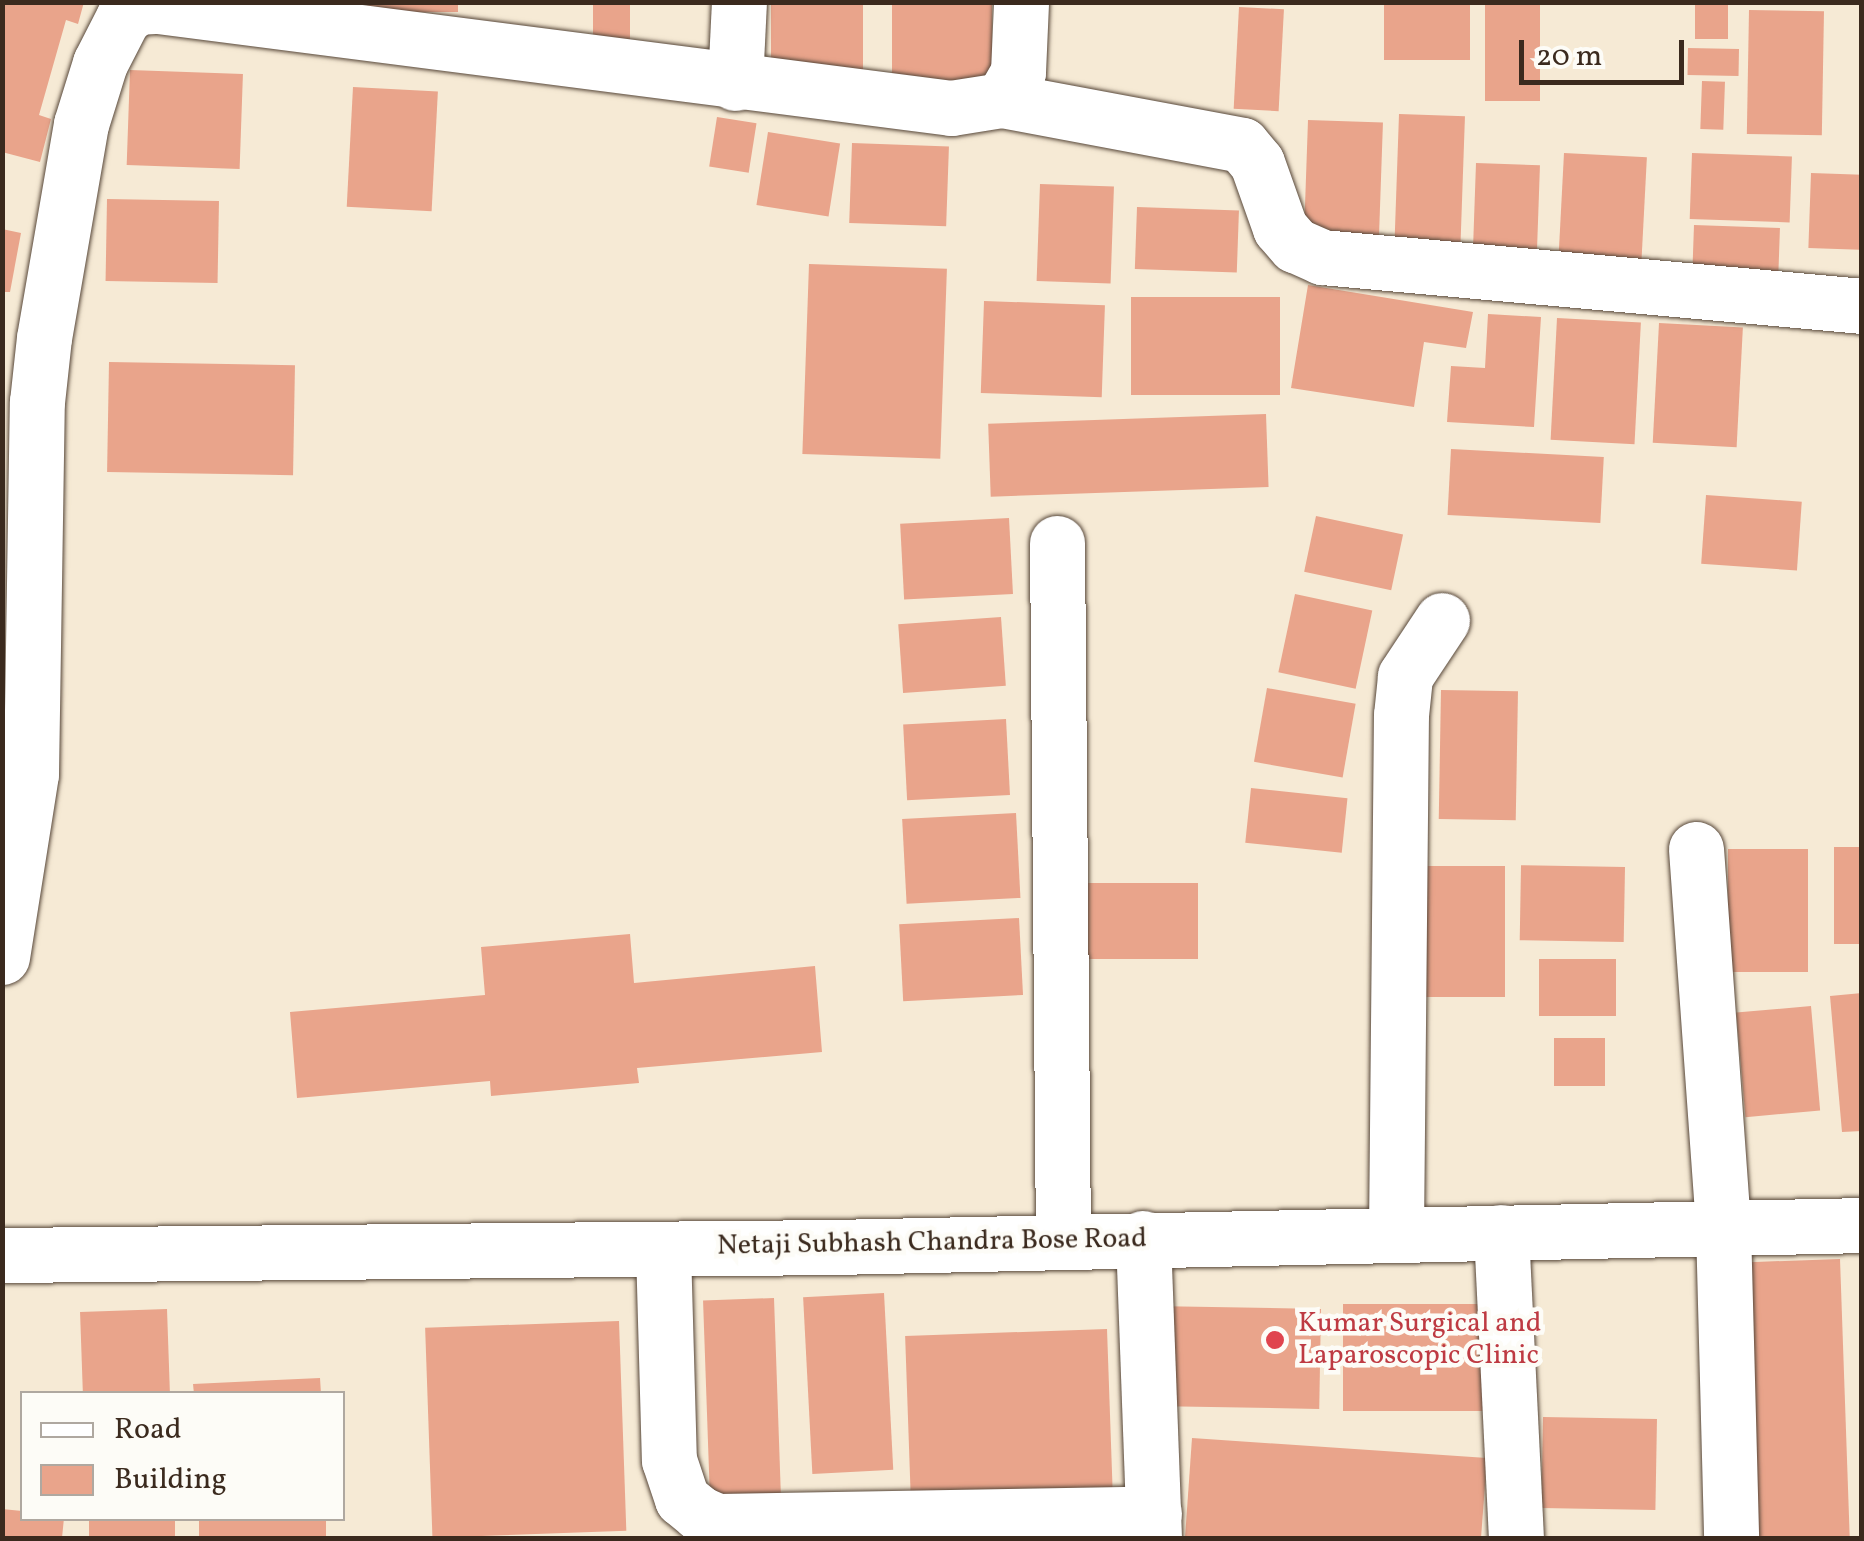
<!DOCTYPE html>
<style>
body{margin:0}
#map{position:relative;width:1864px;height:1541px;overflow:hidden;background:#f6ead5;font-family:Vollkorn,serif}
div>[style]{position:absolute}
.building>*{inset:0;background:#e9a48b;transform-origin:0 0}
.roads{filter:drop-shadow(0 0 2px #574739) drop-shadow(0 0 2px #574739)}
.minor>*{height:55px;margin:-27.5px;padding:0 27.5px;transform-origin:27.5px;border-radius:27.5px;background:#fff}
.primary>*{height:55px;margin:-27.5px;padding:0 27.5px;transform-origin:27.5px;border-radius:27.5px;background:#fff}
.dots>*{width:28px;height:28px;translate:-50% -50%;box-sizing:border-box;border:5px solid #fdfcf7;border-radius:50%}
span{translate:-50% -50%;white-space:nowrap;text-align:center;line-height:1.15;-webkit-text-stroke:9px #fdfcf7;paint-order:stroke}
.street-label{font-size:28px;color:#3b2a1e}
.health-label{font-size:28px;color:#be3a42}
.left{translate:0 -50%;text-align:left}
.frame{position:absolute;inset:0;border:5px solid #3b2a1e;pointer-events:none}
.legend{position:absolute;left:20px;top:1391px;width:325px;height:130px;box-sizing:border-box;background:#fdfcf7;border:2px solid #afa8a0;margin:0;padding:12px 18px;list-style:none;font-size:30px;color:#3b2a1e}
.legend li{display:flex;align-items:center;gap:20px;height:50px}
.legend b{width:50px;border:2px solid #afa8a0}
.scale{position:absolute;left:1519px;top:40px;width:165px;height:45px;box-sizing:border-box;border:5px solid #3b2a1e;border-top:0;padding-left:12px;font-size:30px;line-height:35px;white-space:nowrap;color:#3b2a1e;-webkit-text-stroke:8px #fdfcf7;paint-order:stroke}
</style>
<div id="map">
<div class="building">
<i style="clip-path:polygon(2px 2px,84px 2px,78px 24px,66px 20px,39px 115px,51px 119px,40px 162px,2px 152px)"></i>
<i style="left:367px;top:2px;width:91px;height:10px"></i>
<i style="left:593px;top:2px;width:37px;height:42px"></i>
<i style="left:771px;top:2px;width:92px;height:68px"></i>
<i style="left:892px;top:2px;width:100px;height:83px"></i>
<i style="left:1384px;top:2px;width:86px;height:58px"></i>
<i style="left:1485px;top:2px;width:55px;height:99px"></i>
<i style="left:1695px;top:2px;width:33px;height:37px"></i>
<i style="left:1239px;top:7px;width:45px;height:102px;rotate:3deg"></i>
<i style="left:1749px;top:10px;width:75px;height:124px;rotate:1deg"></i>
<i style="left:1688px;top:48px;width:51px;height:27px;rotate:1deg"></i>
<i style="left:130px;top:70px;width:113px;height:95px;rotate:2deg"></i>
<i style="left:1702px;top:81px;width:23px;height:48px;rotate:2deg"></i>
<i style="left:353px;top:87px;width:85px;height:120px;rotate:3deg"></i>
<i style="left:1399px;top:114px;width:66px;height:136px;rotate:2deg"></i>
<i style="left:717px;top:117px;width:40px;height:50px;rotate:9deg"></i>
<i style="left:1308px;top:120px;width:75px;height:115px;rotate:2deg"></i>
<i style="left:768px;top:132px;width:73px;height:74px;rotate:9deg"></i>
<i style="left:852px;top:143px;width:97px;height:80px;rotate:2deg"></i>
<i style="left:1564px;top:153px;width:83px;height:109px;rotate:3deg"></i>
<i style="left:1692px;top:153px;width:100px;height:66px;rotate:2deg"></i>
<i style="left:1476px;top:163px;width:64px;height:96px;rotate:2deg"></i>
<i style="left:1811px;top:173px;width:51px;height:75px;rotate:2deg"></i>
<i style="left:1040px;top:184px;width:74px;height:97px;rotate:2deg"></i>
<i style="left:107px;top:199px;width:112px;height:82px;rotate:1deg"></i>
<i style="left:1137px;top:207px;width:102px;height:62px;rotate:2deg"></i>
<i style="left:1694px;top:225px;width:86px;height:52px;rotate:2deg"></i>
<i style="clip-path:polygon(2px 229px,21px 233px,10px 292px,2px 292px)"></i>
<i style="left:809px;top:264px;width:138px;height:190px;rotate:2deg"></i>
<i style="clip-path:polygon(1308px 285px,1473px 312px,1466px 348px,1424px 342px,1414px 407px,1291px 388px)"></i>
<i style="left:1131px;top:297px;width:149px;height:98px"></i>
<i style="left:984px;top:301px;width:121px;height:92px;rotate:2deg"></i>
<i style="clip-path:polygon(1488px 314px,1541px 317px,1534px 427px,1447px 422px,1451px 366px,1485px 368px)"></i>
<i style="left:1557px;top:318px;width:84px;height:122px;rotate:3deg"></i>
<i style="left:1659px;top:323px;width:84px;height:120px;rotate:3deg"></i>
<i style="left:109px;top:362px;width:186px;height:110px;rotate:1deg"></i>
<i style="left:1266px;top:414px;width:73px;height:278px;rotate:88deg"></i>
<i style="left:1451px;top:449px;width:153px;height:66px;rotate:3deg"></i>
<i style="left:1706px;top:495px;width:96px;height:69px;rotate:4deg"></i>
<i style="left:1316px;top:516px;width:89px;height:57px;rotate:12deg"></i>
<i style="left:1009px;top:518px;width:76px;height:109px;rotate:87deg"></i>
<i style="left:1295px;top:594px;width:79px;height:80px;rotate:12deg"></i>
<i style="left:1001px;top:617px;width:69px;height:103px;rotate:86deg"></i>
<i style="left:1267px;top:688px;width:90px;height:75px;rotate:10deg"></i>
<i style="left:1441px;top:690px;width:77px;height:129px;rotate:1deg"></i>
<i style="left:1006px;top:719px;width:76px;height:103px;rotate:87deg"></i>
<i style="left:1251px;top:788px;width:97px;height:55px;rotate:6deg"></i>
<i style="left:1016px;top:813px;width:85px;height:114px;rotate:87deg"></i>
<i style="left:1834px;top:847px;width:28px;height:97px"></i>
<i style="left:1808px;top:849px;width:123px;height:80px;rotate:90deg"></i>
<i style="left:1426px;top:866px;width:79px;height:131px"></i>
<i style="left:1625px;top:867px;width:75px;height:104px;rotate:91deg"></i>
<i style="left:1198px;top:883px;width:76px;height:113px;rotate:90deg"></i>
<i style="left:1019px;top:918px;width:77px;height:120px;rotate:87deg"></i>
<i style="clip-path:polygon(630px 934px,634px 983px,815px 966px,822px 1052px,637px 1068px,639px 1083px,491px 1096px,490px 1081px,297px 1098px,290px 1012px,485px 995px,481px 947px)"></i>
<i style="left:1539px;top:959px;width:77px;height:57px"></i>
<i style="clip-path:polygon(1862px 993px,1862px 1131px,1842px 1132px,1830px 996px)"></i>
<i style="left:1811px;top:1006px;width:105px;height:75px;rotate:85deg"></i>
<i style="left:1605px;top:1038px;width:48px;height:51px;rotate:90deg"></i>
<i style="left:1840px;top:1259px;width:279px;height:98px;rotate:88deg"></i>
<i style="left:884px;top:1293px;width:177px;height:81px;rotate:87deg"></i>
<i style="left:774px;top:1298px;width:208px;height:71px;rotate:88deg"></i>
<i style="left:1343px;top:1304px;width:155px;height:107px"></i>
<i style="left:1152px;top:1306px;width:169px;height:100px;rotate:1deg"></i>
<i style="left:167px;top:1309px;width:85px;height:87px;rotate:88deg"></i>
<i style="left:619px;top:1321px;width:210px;height:194px;rotate:88deg"></i>
<i style="left:1107px;top:1329px;width:164px;height:202px;rotate:88deg"></i>
<i style="clip-path:polygon(320px 1378px,321px 1394px,194px 1394px,193px 1384px)"></i>
<i style="left:1543px;top:1417px;width:114px;height:91px;rotate:1deg"></i>
<i style="clip-path:polygon(1192px 1438px,1487px 1458px,1481px 1538px,1185px 1538px)"></i>
<i style="clip-path:polygon(2px 1509px,22px 1511px,22px 1518px,64px 1518px,62px 1538px,2px 1538px)"></i>
<i style="left:89px;top:1518px;width:86px;height:20px"></i>
<i style="left:199px;top:1518px;width:127px;height:20px"></i>
</div>
<div class="roads">
<div class="minor">
<i style="left:735px;top:83px;width:81px;rotate:-87.2deg"></i>
<i style="left:1002px;top:100px;width:244px;rotate:10.6deg"></i>
<i style="left:1242px;top:145px;width:23px;rotate:50deg"></i>
<i style="left:1257px;top:163px;width:69px;rotate:70.5deg"></i>
<i style="left:1280px;top:228px;width:23px;rotate:49deg"></i>
<i style="left:1295px;top:245px;width:30px;rotate:24deg"></i>
<i style="left:1322px;top:257px;width:542px;rotate:5.18deg"></i>
<i style="left:1057px;top:543px;width:697px;rotate:89.51deg"></i>
<i style="left:1696px;top:849px;width:379px;rotate:85.9deg"></i>
<i style="left:1723px;top:1227px;width:311px;rotate:88.5deg"></i>
<i style="left:2px;top:957px;width:185px;rotate:-81deg"></i>
<i style="left:31px;top:774px;width:372px;rotate:-89.1deg"></i>
<i style="left:37px;top:402px;width:64px;rotate:-83.8deg"></i>
<i style="left:44px;top:338px;width:217px;rotate:-80.2deg"></i>
<i style="left:81px;top:124px;width:64px;rotate:-72.7deg"></i>
<i style="left:100px;top:63px;width:51px;rotate:-62.9deg"></i>
<i style="left:123px;top:18px;width:18px;rotate:-38deg"></i>
<i style="left:137px;top:7px;width:21px;rotate:-3deg"></i>
<i style="left:158px;top:6px;width:800px;rotate:7.33deg"></i>
<i style="left:951px;top:108px;width:52px;rotate:-8.9deg"></i>
<i style="left:1002px;top:100px;width:32px;rotate:-60deg"></i>
<i style="left:1018px;top:72px;width:70px;rotate:-87.5deg"></i>
<i style="left:1501px;top:1232px;width:306px;rotate:87.2deg"></i>
<i style="left:1396px;top:1233px;width:518px;rotate:-89.45deg"></i>
<i style="left:1401px;top:715px;width:39px;rotate:-84deg"></i>
<i style="left:1405px;top:676px;width:67px;rotate:-56.5deg"></i>
<i style="left:1143px;top:1238px;width:300px;rotate:87.9deg"></i>
<i style="left:663px;top:1249px;width:211px;rotate:88.4deg"></i>
<i style="left:669px;top:1460px;width:41px;rotate:71.6deg"></i>
<i style="left:682px;top:1499px;width:22px;rotate:39deg"></i>
<i style="left:699px;top:1513px;width:20px;rotate:24deg"></i>
<i style="left:717px;top:1521px;width:437px;rotate:-1deg"></i>
</div>
<div class="primary">
<i style="left:2px;top:1255px;width:831px;rotate:-0.55deg"></i>
<i style="left:833px;top:1247px;width:1029px;rotate:-1.22deg"></i>
</div>
</div>
<div class="dots">
<i style="left:1275px;top:1340px;background:#e0444e"></i>
</div>
<div class="street-label">
<span style="left:932px;top:1243px;rotate:-1deg">Netaji Subhash Chandra Bose Road</span>
</div>
<div class="health-label">
<span class="left" style="left:1298px;top:1340px">Kumar Surgical and<br>Laparoscopic Clinic</span>
</div>
<div class="frame"></div>
<ul class="legend">
<li><b style="height:12px;background:#fff"></b>Road</li>
<li><b style="height:28px;background:#e9a48b"></b>Building</li>
</ul>
<div class="scale">20 m</div>
</div>
